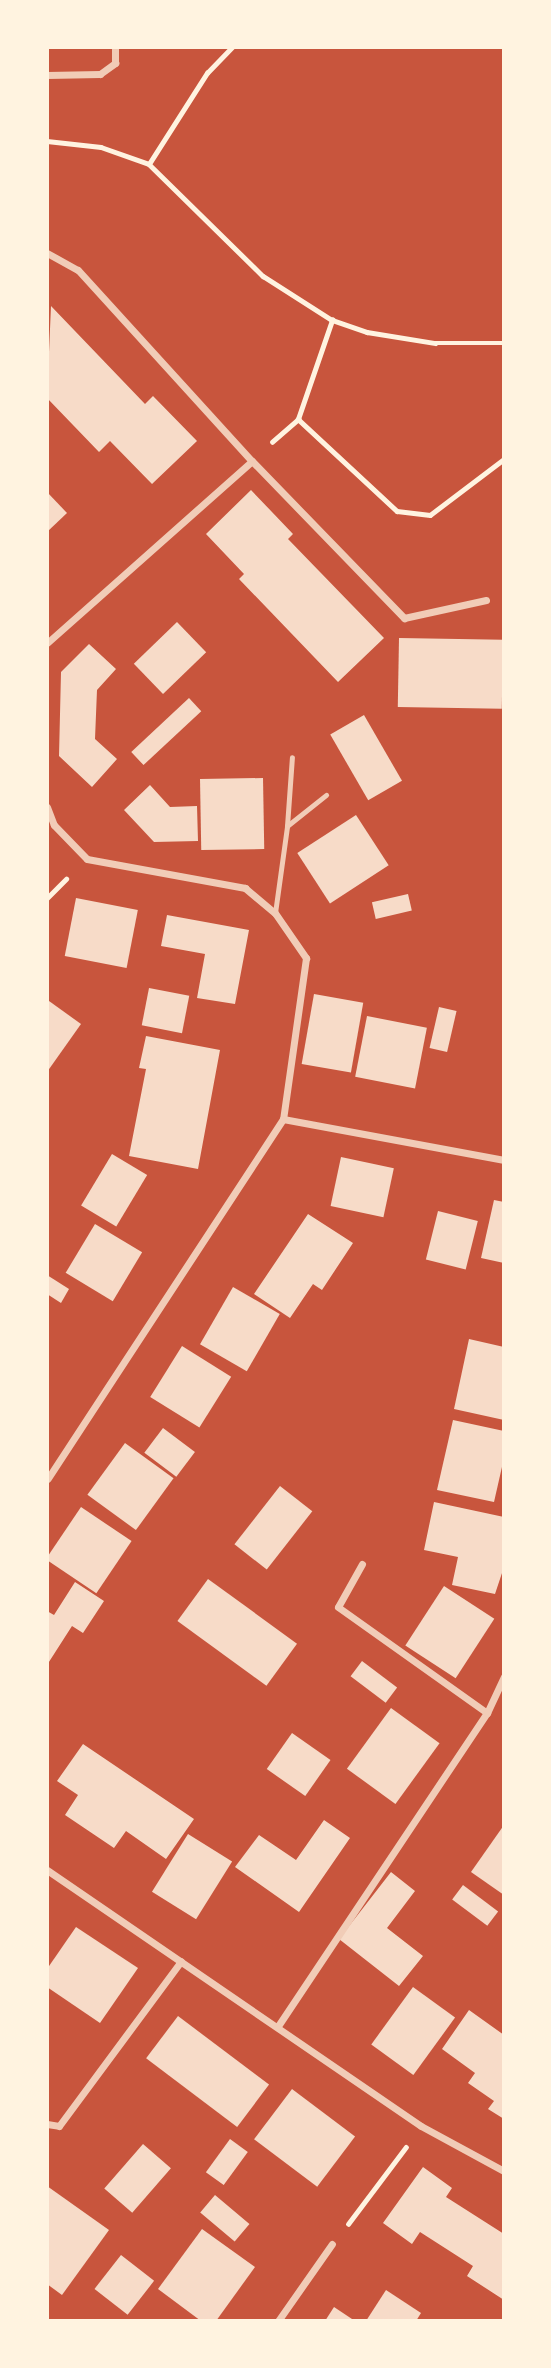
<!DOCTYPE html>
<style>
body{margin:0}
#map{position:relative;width:551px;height:2368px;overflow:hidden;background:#c8553d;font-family:"Fira Sans Condensed",sans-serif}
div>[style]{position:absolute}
.building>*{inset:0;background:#f7dbc8;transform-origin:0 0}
.path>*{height:4.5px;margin:-2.25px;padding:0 2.25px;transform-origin:2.25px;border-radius:2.25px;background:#fff3e0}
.service>*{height:5px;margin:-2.5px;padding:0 2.5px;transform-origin:2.5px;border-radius:2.5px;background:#f1ccb7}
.minor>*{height:7px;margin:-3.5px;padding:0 3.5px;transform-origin:3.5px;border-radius:3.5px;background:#f1ccb7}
span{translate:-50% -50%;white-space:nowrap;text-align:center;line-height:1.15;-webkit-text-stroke:5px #fff3e0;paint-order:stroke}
.frame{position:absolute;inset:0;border:49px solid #fff3e0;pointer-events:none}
</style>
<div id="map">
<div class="building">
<i style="clip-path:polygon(51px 306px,145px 404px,153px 396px,197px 441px,152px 484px,110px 441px,99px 452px,47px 398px)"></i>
<i style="clip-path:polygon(251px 490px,293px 534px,288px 539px,384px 638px,338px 682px,239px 579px,244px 574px,206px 534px)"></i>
<i style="clip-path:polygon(47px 492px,67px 513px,47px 532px)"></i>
<i style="left:177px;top:622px;width:42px;height:60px;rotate:46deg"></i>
<i style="left:399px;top:638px;width:104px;height:69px;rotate:1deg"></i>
<i style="clip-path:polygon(89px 644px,116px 669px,97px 690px,95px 739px,117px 759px,92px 787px,59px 756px,61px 672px)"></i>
<i style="left:189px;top:698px;width:18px;height:79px;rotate:47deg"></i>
<i style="left:364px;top:715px;width:76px;height:39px;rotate:60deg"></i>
<i style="left:263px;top:778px;width:71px;height:63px;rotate:89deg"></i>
<i style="clip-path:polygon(150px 785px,170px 807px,197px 806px,198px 841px,154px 842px,124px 810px)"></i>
<i style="left:356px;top:815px;width:60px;height:70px;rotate:57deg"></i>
<i style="left:408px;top:894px;width:17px;height:37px;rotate:77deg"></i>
<i style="left:76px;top:898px;width:63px;height:59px;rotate:11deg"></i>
<i style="clip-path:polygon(167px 915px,249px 930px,235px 1004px,197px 998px,205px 954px,161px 946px)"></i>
<i style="left:149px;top:988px;width:41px;height:38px;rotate:11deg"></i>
<i style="left:314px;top:994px;width:50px;height:71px;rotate:10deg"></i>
<i style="clip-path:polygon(49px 1001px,81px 1024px,47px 1072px,47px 1003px)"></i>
<i style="left:439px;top:1007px;width:18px;height:42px;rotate:13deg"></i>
<i style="left:367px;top:1016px;width:61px;height:62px;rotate:11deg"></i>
<i style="clip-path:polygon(146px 1036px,220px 1050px,198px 1169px,129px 1156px,146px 1069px,139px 1068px)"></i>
<i style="left:112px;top:1154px;width:41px;height:60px;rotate:31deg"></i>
<i style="left:341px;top:1157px;width:54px;height:50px;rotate:12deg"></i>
<i style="clip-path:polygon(494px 1200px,504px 1202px,504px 1263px,481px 1258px)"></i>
<i style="left:438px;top:1211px;width:41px;height:50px;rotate:14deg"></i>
<i style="clip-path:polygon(308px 1214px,353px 1243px,322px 1290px,313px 1284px,290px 1318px,254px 1294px)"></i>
<i style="left:95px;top:1224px;width:55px;height:57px;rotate:31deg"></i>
<i style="clip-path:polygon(47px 1275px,69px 1289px,61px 1303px,47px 1294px)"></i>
<i style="left:233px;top:1287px;width:54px;height:66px;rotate:30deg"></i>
<i style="clip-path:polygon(469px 1339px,504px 1347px,504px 1420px,454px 1409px)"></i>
<i style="left:182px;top:1346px;width:58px;height:60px;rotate:32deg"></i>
<i style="clip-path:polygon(453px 1420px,504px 1431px,504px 1458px,494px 1502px,437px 1490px)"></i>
<i style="left:163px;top:1428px;width:40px;height:31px;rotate:37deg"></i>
<i style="left:125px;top:1443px;width:60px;height:64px;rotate:36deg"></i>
<i style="left:280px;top:1486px;width:41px;height:74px;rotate:38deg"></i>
<i style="clip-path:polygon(434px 1502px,504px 1517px,504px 1567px,495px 1594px,452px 1585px,458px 1557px,424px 1550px)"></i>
<i style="left:81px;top:1507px;width:61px;height:63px;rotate:34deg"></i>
<i style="left:208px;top:1579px;width:110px;height:52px;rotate:36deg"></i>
<i style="clip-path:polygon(75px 1582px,104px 1601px,83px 1633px,72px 1626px,47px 1665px,47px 1611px,54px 1615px)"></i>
<i style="left:444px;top:1586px;width:60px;height:71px;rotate:33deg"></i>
<i style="left:362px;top:1661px;width:44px;height:19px;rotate:37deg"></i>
<i style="left:391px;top:1708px;width:60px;height:75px;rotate:36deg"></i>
<i style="left:292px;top:1733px;width:47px;height:44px;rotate:35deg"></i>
<i style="clip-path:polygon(83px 1744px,194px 1819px,166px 1859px,126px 1831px,114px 1848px,65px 1815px,78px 1795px,57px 1781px)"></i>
<i style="clip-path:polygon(324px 1820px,350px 1838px,299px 1912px,235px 1867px,259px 1835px,296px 1860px)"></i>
<i style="clip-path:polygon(504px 1825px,504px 1895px,471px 1872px)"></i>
<i style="left:188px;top:1834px;width:52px;height:68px;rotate:32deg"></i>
<i style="clip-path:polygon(391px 1872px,415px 1891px,387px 1928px,423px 1956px,399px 1986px,339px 1939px)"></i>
<i style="left:463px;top:1885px;width:44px;height:18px;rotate:37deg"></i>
<i style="clip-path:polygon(76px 1927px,138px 1968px,100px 2023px,47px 1987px,47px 1969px)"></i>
<i style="left:413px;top:1987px;width:52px;height:71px;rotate:36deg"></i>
<i style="clip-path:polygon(469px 2010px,504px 2035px,504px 2119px,488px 2109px,494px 2101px,468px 2083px,475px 2073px,442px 2049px)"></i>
<i style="left:178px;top:2016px;width:114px;height:53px;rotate:37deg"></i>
<i style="left:292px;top:2089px;width:79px;height:63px;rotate:37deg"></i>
<i style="left:230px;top:2139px;width:22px;height:41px;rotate:36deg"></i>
<i style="left:143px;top:2144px;width:37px;height:59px;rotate:41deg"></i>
<i style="clip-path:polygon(423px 2167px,452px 2188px,446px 2197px,504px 2234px,504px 2300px,467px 2276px,473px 2266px,420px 2232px,412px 2244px,383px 2223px)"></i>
<i style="clip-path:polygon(47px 2186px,109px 2230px,62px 2295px,47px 2284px)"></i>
<i style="left:215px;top:2195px;width:45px;height:23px;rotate:40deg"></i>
<i style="clip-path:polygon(202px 2229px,255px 2267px,216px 2321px,201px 2321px,158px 2289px)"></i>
<i style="left:121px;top:2255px;width:42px;height:43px;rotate:38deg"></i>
<i style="clip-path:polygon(386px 2290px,421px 2313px,416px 2321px,366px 2321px)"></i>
<i style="clip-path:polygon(334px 2307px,355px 2321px,325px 2321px)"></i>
</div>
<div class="path">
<i style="left:47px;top:141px;width:54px;rotate:6.3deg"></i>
<i style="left:101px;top:147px;width:51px;rotate:19.5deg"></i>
<i style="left:149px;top:164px;width:108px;rotate:-57.5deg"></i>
<i style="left:207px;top:73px;width:36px;rotate:-46deg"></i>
<i style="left:149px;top:164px;width:160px;rotate:44.5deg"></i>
<i style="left:263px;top:276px;width:82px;rotate:32.5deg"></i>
<i style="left:332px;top:320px;width:37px;rotate:19deg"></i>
<i style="left:367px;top:332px;width:69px;rotate:9.2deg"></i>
<i style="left:435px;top:343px;width:69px"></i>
<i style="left:298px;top:419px;width:135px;rotate:42.9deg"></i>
<i style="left:397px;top:511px;width:33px;rotate:7deg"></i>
<i style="left:430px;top:515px;width:93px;rotate:-37.1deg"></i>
<i style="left:272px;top:442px;width:35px;rotate:-41deg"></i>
<i style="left:298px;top:419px;width:105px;rotate:-71deg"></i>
<i style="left:47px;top:898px;width:27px;rotate:-45deg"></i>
<i style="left:348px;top:2224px;width:96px;rotate:-53deg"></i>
</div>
<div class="service">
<i style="left:287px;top:826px;width:69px;rotate:-85.9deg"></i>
<i style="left:275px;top:913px;width:88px;rotate:-82.1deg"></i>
<i style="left:287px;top:826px;width:50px;rotate:-38.5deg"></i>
</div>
<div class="minor">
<i style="left:47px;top:75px;width:53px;rotate:-1.1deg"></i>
<i style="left:100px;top:74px;width:19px;rotate:-36deg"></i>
<i style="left:115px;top:63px;width:16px;rotate:-90deg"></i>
<i style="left:47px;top:253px;width:35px;rotate:29deg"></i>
<i style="left:78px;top:270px;width:258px;rotate:47.7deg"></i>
<i style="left:47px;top:643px;width:274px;rotate:-41.6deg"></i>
<i style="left:252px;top:461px;width:219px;rotate:45.9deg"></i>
<i style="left:404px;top:618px;width:84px;rotate:-12.4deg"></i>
<i style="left:47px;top:807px;width:19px;rotate:69deg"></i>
<i style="left:54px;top:825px;width:47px;rotate:45.9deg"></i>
<i style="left:87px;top:859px;width:161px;rotate:10.4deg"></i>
<i style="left:245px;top:888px;width:39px;rotate:40deg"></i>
<i style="left:275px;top:913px;width:55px;rotate:55.4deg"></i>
<i style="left:306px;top:958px;width:163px;rotate:98.1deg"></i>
<i style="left:283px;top:1119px;width:430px;rotate:123.2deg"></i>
<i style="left:283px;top:1119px;width:225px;rotate:10.5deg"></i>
<i style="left:362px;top:1564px;width:49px;rotate:119.2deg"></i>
<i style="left:338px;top:1607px;width:183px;rotate:35.4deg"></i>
<i style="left:47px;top:1870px;width:453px;rotate:34.4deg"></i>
<i style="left:421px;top:2126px;width:94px;rotate:28.5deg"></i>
<i style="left:278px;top:2026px;width:376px;rotate:-56.3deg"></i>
<i style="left:487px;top:1713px;width:40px;rotate:-65deg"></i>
<i style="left:47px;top:2124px;width:12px;rotate:9deg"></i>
<i style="left:59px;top:2126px;width:205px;rotate:-53.5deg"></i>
<i style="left:278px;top:2321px;width:94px;rotate:-55deg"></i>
</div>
<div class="frame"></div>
</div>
